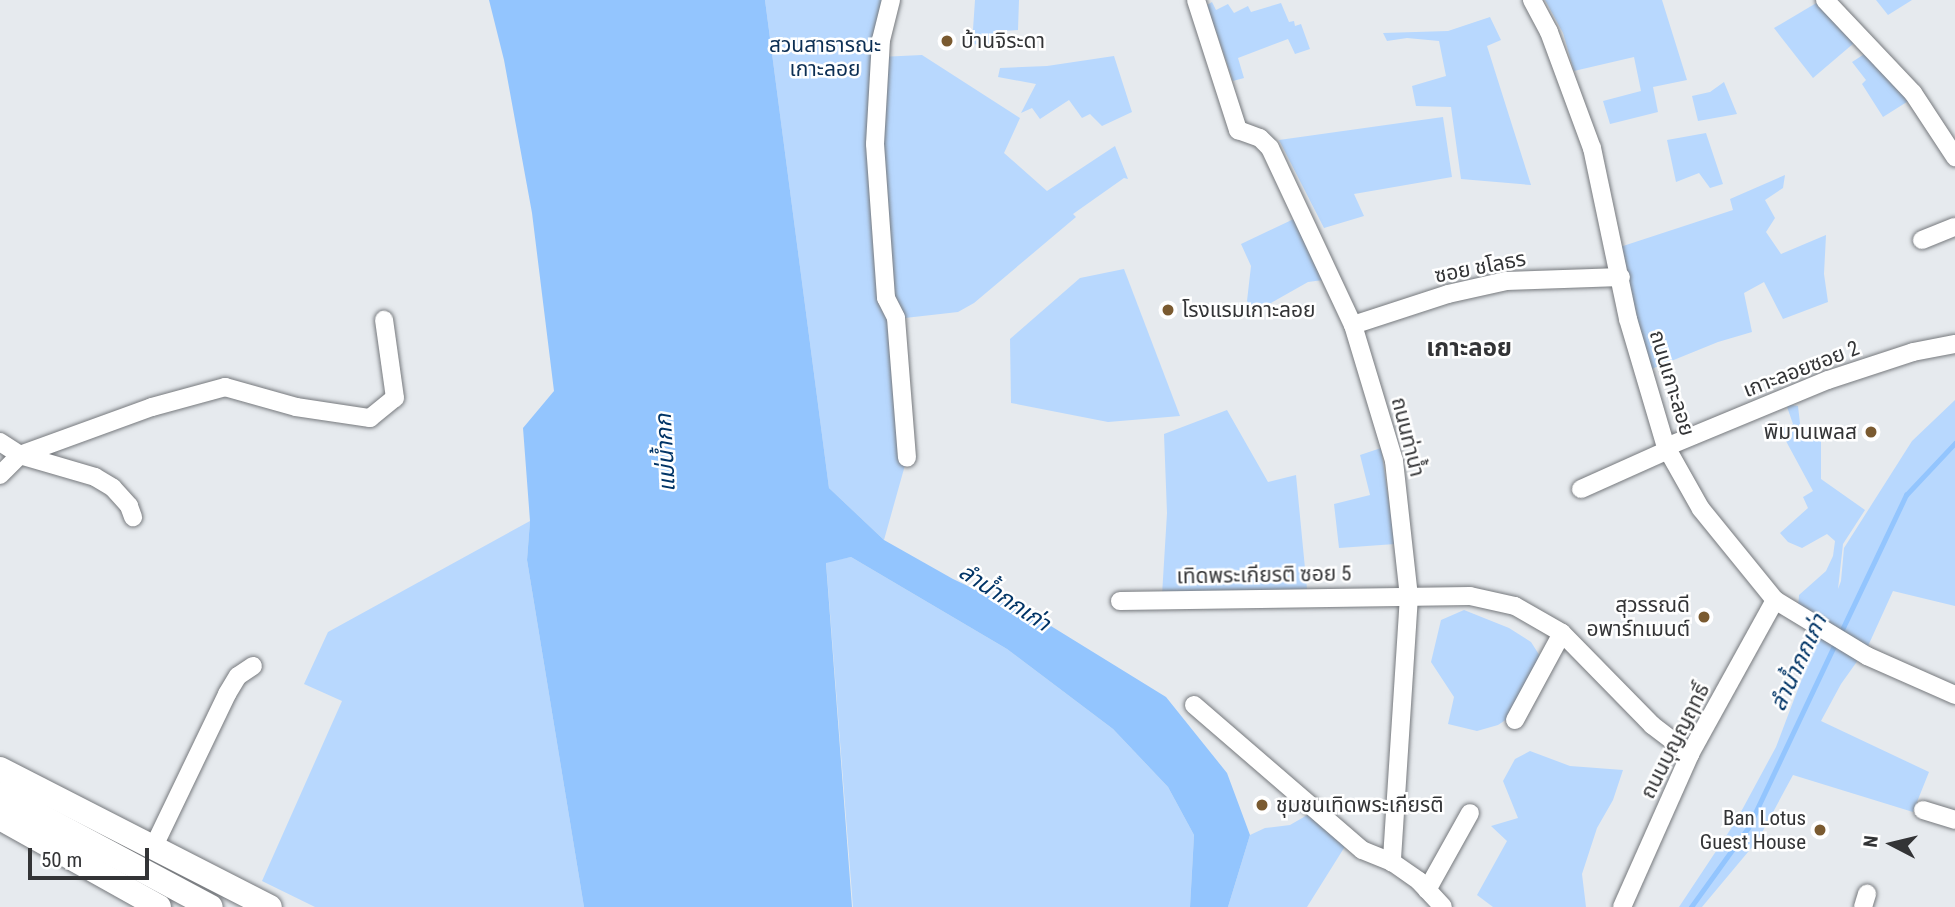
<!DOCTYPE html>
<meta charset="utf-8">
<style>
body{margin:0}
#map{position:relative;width:1955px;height:907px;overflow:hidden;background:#e6eaee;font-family:"Roboto Condensed","Noto Sans Thai",sans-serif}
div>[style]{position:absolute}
.green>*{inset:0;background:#b8d8fe}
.water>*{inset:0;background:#93c5fe}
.stream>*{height:4.5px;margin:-2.25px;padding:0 2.25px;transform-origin:2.25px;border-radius:2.25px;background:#93c5fe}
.roads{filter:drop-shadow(0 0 2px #76797d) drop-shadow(0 0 2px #76797d)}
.minor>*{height:18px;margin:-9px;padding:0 9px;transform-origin:9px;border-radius:9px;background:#fff}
.secondary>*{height:24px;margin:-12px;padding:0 12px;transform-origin:12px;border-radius:12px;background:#fff}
.dots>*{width:19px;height:19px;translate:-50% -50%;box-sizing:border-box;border:4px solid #fff;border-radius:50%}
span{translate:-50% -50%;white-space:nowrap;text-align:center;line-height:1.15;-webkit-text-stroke:5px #fff;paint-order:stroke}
.poi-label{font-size:21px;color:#333436}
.left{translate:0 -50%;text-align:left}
.right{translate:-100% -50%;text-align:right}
.park-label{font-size:21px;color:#0c2f54}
.street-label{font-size:21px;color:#333436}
.water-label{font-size:23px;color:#003466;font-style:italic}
.quarter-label{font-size:24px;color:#333436;font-weight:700}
.north{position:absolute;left:1857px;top:809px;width:70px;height:70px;-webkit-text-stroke:5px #fff;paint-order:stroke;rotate:277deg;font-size:19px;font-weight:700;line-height:28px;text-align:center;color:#333436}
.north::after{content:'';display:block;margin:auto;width:24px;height:32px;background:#333436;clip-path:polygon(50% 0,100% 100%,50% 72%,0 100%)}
.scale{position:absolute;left:28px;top:848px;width:121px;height:32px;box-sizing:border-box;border:4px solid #333436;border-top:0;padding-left:9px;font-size:21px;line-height:24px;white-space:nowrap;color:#333436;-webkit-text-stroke:5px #fff;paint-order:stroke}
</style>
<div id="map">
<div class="green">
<i style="clip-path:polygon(765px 0,891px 0,880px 57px,922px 55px,1020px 118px,1004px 153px,1047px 191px,1115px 146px,1128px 179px,1124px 178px,1073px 214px,1076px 217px,974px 303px,958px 312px,896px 319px,907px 458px,884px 540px,829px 488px)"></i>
<i style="clip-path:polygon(975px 0,1019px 0,1018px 30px,1003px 31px,1003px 41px,996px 41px,995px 46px,972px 44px)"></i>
<i style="clip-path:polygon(1545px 0,1662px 0,1687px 80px,1653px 87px,1658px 112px,1610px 124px,1603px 101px,1641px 91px,1634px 57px,1574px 71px,1563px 33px)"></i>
<i style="clip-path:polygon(1876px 0,1912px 0,1888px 15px)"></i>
<i style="clip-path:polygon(1212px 2px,1216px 10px,1228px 4px,1234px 13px,1248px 6px,1251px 12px,1281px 3px,1289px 22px,1294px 21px,1295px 26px,1301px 24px,1310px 49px,1295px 54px,1288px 39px,1238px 58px,1244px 78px,1233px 81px,1207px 5px)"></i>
<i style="clip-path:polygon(1818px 2px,1854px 43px,1813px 78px,1774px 28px)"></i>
<i style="clip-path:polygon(1490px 17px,1501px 40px,1487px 46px,1531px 185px,1461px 179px,1451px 107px,1416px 106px,1412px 86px,1446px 76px,1439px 41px,1407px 38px,1387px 41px,1383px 33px,1448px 31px)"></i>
<i style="clip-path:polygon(1866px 53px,1910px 100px,1883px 117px,1862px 84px,1866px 80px,1852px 62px)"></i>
<i style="clip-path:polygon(1114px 56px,1132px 112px,1102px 126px,1090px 114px,1082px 118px,1069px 100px,1040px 119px,1032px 108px,1021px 113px,1036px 84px,998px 77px,1000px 68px,1047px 66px)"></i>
<i style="clip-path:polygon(1724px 82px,1737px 114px,1698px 121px,1692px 96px,1710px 92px)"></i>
<i style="clip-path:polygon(1443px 117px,1452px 177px,1354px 194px,1364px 216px,1324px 228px,1279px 140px)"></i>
<i style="clip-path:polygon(1706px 133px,1723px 184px,1710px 188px,1699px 173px,1676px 182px,1667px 140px)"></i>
<i style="clip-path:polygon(1785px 175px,1783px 188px,1765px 200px,1775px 218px,1766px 232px,1781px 254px,1826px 235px,1824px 274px,1828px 302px,1783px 319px,1764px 282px,1744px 293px,1752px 332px,1718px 342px,1649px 370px,1620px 247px,1733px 210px,1730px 199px)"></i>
<i style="clip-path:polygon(1298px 217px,1323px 280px,1308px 282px,1262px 308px,1251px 307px,1247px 301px,1251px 266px,1241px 244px)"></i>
<i style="clip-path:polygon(1124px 269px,1180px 416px,1108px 422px,1011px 403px,1010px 339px,1080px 278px)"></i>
<i style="clip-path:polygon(1955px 400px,1955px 606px,1893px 591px,1868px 646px,1841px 684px,1821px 721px,1929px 772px,1913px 812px,1793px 775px,1758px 840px,1702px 907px,1679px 907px,1736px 821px,1776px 747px,1824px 620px,1798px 607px,1799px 595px,1826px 571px,1833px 556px,1835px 541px,1827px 534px,1802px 548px,1788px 542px,1780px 533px,1808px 508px,1803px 497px,1813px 491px,1780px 430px,1793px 424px,1786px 404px,1798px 406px,1801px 432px,1821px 429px,1821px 479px,1865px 510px,1843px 544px,1838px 589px,1841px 581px,1844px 548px,1912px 441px)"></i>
<i style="clip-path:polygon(1227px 410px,1268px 482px,1296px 475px,1307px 589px,1162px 595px,1167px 513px,1164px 434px)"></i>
<i style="clip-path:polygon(1381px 448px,1395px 544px,1339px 548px,1334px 504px,1370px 495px,1360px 455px)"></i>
<i style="clip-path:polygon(530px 521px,527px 560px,584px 907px,315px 907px,262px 881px,342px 701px,304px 684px,328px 632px)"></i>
<i style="clip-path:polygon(851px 557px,1007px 649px,1113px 729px,1168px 787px,1194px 835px,1190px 907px,853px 907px,826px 562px)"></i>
<i style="clip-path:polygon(1464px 610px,1509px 628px,1531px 642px,1545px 664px,1525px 707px,1498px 725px,1477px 731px,1448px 724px,1454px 697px,1431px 662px,1441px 620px)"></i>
<i style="clip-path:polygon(1530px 751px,1570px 766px,1623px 770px,1613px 800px,1597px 828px,1582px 874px,1586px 907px,1493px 907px,1477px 895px,1507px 841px,1491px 826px,1518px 818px,1503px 781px,1515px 759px)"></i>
<i style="clip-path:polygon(1316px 810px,1349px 840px,1307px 907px,1228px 907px,1250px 835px,1265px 828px,1290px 825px)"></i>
</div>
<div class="water">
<i style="clip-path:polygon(489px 0,765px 0,829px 488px,884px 540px,953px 579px,1046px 623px,1166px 697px,1227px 773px,1250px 835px,1228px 907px,1190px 907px,1194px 835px,1168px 787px,1113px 729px,1007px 649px,851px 557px,826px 563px,852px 907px,584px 907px,527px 560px,530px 521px,523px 428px,554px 391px,532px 213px,504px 60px)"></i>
</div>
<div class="stream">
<i style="left:1840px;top:634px;width:154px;rotate:-64.6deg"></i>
<i style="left:1906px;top:495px;width:71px;rotate:-46.7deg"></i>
<i style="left:1691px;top:907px;width:97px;rotate:-54.2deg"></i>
<i style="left:1748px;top:828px;width:206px;rotate:-64.7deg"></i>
</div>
<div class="roads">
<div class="minor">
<i style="left:891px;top:0;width:41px;rotate:104deg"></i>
<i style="left:881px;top:40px;width:104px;rotate:93.3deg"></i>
<i style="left:875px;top:144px;width:154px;rotate:85.9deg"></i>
<i style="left:886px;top:298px;width:22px;rotate:63deg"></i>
<i style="left:896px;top:318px;width:140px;rotate:85.5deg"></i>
<i style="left:1196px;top:0;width:137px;rotate:72.1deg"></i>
<i style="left:1238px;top:130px;width:23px;rotate:20deg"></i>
<i style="left:1260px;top:138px;width:14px;rotate:45deg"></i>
<i style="left:1270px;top:148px;width:195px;rotate:64.9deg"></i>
<i style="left:1353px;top:325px;width:142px;rotate:73.2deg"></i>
<i style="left:1394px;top:461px;width:136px;rotate:83.7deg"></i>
<i style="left:1409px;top:596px;width:267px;rotate:93.7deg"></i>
<i style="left:1392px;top:862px;width:33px;rotate:35deg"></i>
<i style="left:1419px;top:881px;width:35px;rotate:47deg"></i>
<i style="left:1532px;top:0;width:36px;rotate:62deg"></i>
<i style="left:1549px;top:32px;width:124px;rotate:69.7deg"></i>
<i style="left:1592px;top:148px;width:175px;rotate:78.1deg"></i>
<i style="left:1628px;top:319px;width:134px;rotate:73.5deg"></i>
<i style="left:1666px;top:447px;width:71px;rotate:60.6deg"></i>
<i style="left:1701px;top:509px;width:117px;rotate:50.9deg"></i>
<i style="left:1775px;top:600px;width:108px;rotate:31.3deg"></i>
<i style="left:1867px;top:656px;width:96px;rotate:23.9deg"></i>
<i style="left:1825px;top:0;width:128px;rotate:46.6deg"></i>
<i style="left:1913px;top:93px;width:77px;rotate:56.7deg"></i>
<i style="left:1922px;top:240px;width:35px;rotate:-22deg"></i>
<i style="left:1353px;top:325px;width:100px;rotate:-18.1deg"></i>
<i style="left:1448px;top:294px;width:59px;rotate:-12.6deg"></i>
<i style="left:1506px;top:281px;width:115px;rotate:-2deg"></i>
<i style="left:0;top:442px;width:24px;rotate:33deg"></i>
<i style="left:20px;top:455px;width:78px;rotate:16.3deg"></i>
<i style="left:95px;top:477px;width:21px;rotate:31deg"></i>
<i style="left:113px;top:488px;width:24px;rotate:48deg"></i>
<i style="left:129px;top:506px;width:12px;rotate:70deg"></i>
<i style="left:1666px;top:447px;width:175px;rotate:-22.5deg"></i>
<i style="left:1828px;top:380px;width:89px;rotate:-18.2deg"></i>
<i style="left:1913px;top:352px;width:43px;rotate:-10.8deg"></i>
<i style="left:0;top:475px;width:28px;rotate:-45deg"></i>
<i style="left:20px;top:455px;width:140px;rotate:-20deg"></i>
<i style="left:152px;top:407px;width:76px;rotate:-15.3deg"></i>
<i style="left:225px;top:387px;width:74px;rotate:15.7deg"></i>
<i style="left:296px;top:407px;width:75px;rotate:8.5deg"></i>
<i style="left:370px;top:418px;width:32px;rotate:-39deg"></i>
<i style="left:395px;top:398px;width:79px;rotate:-98deg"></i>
<i style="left:1581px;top:489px;width:95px;rotate:-24.1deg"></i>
<i style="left:1120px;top:601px;width:350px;rotate:-0.8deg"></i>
<i style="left:1470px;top:596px;width:46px;rotate:12.5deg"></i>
<i style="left:1515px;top:606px;width:54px;rotate:29.9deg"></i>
<i style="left:1562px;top:633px;width:129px;rotate:45.6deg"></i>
<i style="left:1652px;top:725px;width:48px;rotate:37.3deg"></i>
<i style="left:1194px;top:705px;width:222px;rotate:40.8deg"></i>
<i style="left:1362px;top:850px;width:32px;rotate:22deg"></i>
<i style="left:1515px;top:720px;width:99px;rotate:-61.6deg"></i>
<i style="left:1923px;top:810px;width:34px;rotate:17deg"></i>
<i style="left:154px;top:846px;width:169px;rotate:-64.3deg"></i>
<i style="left:227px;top:694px;width:21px;rotate:-59deg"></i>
<i style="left:238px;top:676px;width:18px;rotate:-34deg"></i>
<i style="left:1427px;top:890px;width:88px;rotate:-60.8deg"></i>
<i style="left:1622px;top:907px;width:167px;rotate:-66deg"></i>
<i style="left:1690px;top:754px;width:176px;rotate:-61.1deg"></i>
<i style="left:1863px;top:907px;width:14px;rotate:-73deg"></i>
</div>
<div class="secondary">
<i style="left:0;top:769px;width:303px;rotate:27.1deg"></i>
<i style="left:0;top:794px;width:239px;rotate:28.2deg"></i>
<i style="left:0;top:818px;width:182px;rotate:29.2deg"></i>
</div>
</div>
<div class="dots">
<i style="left:947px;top:41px;background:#7a5a30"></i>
<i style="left:1168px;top:310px;background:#7a5a30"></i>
<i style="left:1871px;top:432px;background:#7a5a30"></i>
<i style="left:1704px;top:617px;background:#7a5a30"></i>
<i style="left:1262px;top:805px;background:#7a5a30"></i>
<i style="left:1820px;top:830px;background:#7a5a30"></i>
</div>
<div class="poi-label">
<span class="left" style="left:961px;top:41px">บ้านจิระดา</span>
<span class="left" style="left:1182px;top:310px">โรงแรมเกาะลอย</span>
<span class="right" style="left:1857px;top:432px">พิมานเพลส</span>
<span class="right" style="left:1690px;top:617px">สุวรรณดี<br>อพาร์ทเมนต์</span>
<span class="left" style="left:1276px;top:805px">ชุมชนเทิดพระเกียรติ</span>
<span class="right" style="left:1806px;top:830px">Ban Lotus<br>Guest House</span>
</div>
<div class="park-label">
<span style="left:825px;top:57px">สวนสาธารณะ<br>เกาะลอย</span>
</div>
<div class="street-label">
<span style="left:1480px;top:267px;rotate:-11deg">ซอย ชโลธร</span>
<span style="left:1801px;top:369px;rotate:-21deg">เกาะลอยซอย 2</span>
<span style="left:1672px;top:383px;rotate:73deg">ถนนเกาะลอย</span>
<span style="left:1408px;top:437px;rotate:76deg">ถนนท่าน้ำ</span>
<span style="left:1264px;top:575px;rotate:-1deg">เทิดพระเกียรติ ซอย 5</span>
<span style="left:1675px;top:741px;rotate:-63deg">ถนนบุญญฤทธิ์</span>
</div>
<div class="water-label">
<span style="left:666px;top:453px;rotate:-93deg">แม่น้ำกก</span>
<span style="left:1004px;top:598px;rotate:33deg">ลำน้ำกกเก่า</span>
<span style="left:1799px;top:663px;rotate:-65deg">ลำน้ำกกเก่า</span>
</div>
<div class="quarter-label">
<span style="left:1469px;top:349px">เกาะลอย</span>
</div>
<div class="north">N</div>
<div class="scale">50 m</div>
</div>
